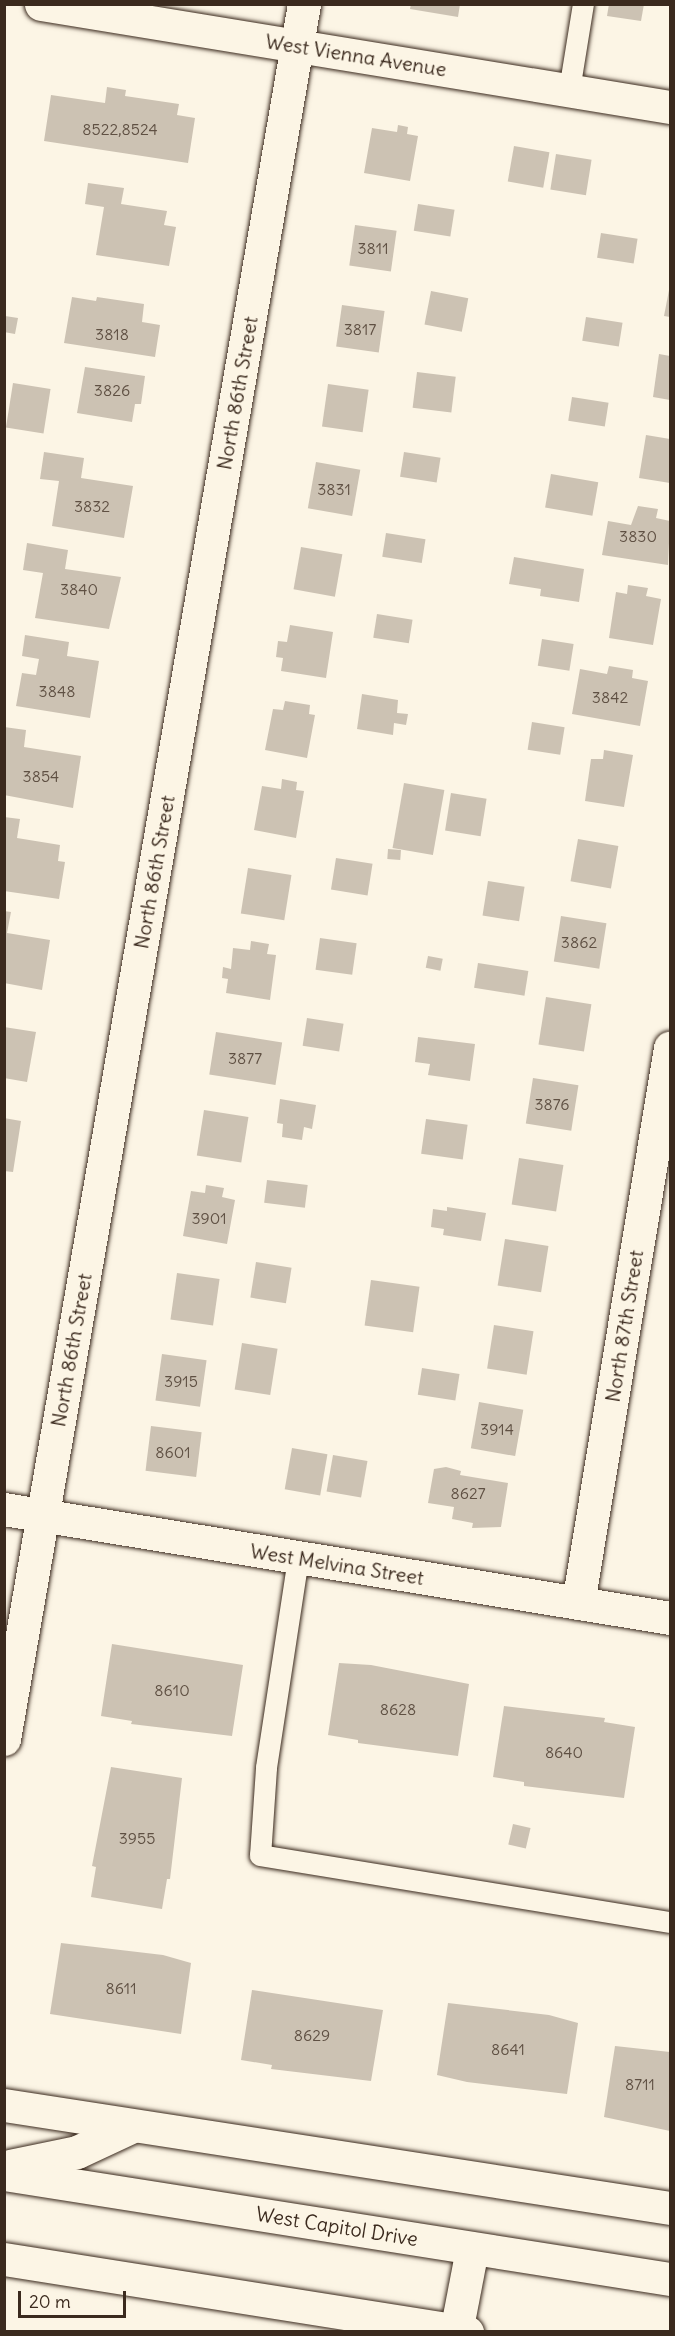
<!DOCTYPE html>
<style>
body{margin:0}
#map{position:relative;width:675px;height:2336px;overflow:hidden;background:#fcf5e5;font-family:Delius,sans-serif}
div>[style]{position:absolute}
.building>*{inset:0;background:#ccc2b3;transform-origin:0 0}
.roads{filter:drop-shadow(0 0 2px #3b2a1e) drop-shadow(0 0 2px #3b2a1e)}
.lane>*{height:21px;margin:-10.5px;padding:0 10.5px;transform-origin:10.5px;border-radius:10.5px;background:#fcf5e5}
.street>*{height:33px;margin:-16.5px;padding:0 16.5px;transform-origin:16.5px;border-radius:16.5px;background:#fcf5e5}
.primary>*{height:33px;margin:-16.5px;padding:0 16.5px;transform-origin:16.5px;border-radius:16.5px;background:#fcf5e5}
span{translate:-50% -50%;white-space:nowrap;text-align:center;line-height:1.15;-webkit-text-stroke:5px #fcf5e5;paint-order:stroke}
.number-label{font-size:16px;color:#5f5043}
.number-label span{-webkit-text-stroke-width:0}
.street-label{font-size:20px;color:#3b2a1e}
.frame{position:absolute;inset:0;border:6px solid #3b2a1e;pointer-events:none}
.scale{position:absolute;left:18px;top:2291px;width:108px;height:27px;box-sizing:border-box;border:3px solid #3b2a1e;border-top:0;padding-left:8px;font-size:18px;line-height:21px;white-space:nowrap;color:#3b2a1e;-webkit-text-stroke:4px #fcf5e5;paint-order:stroke}
</style>
<div id="map">
<div class="building">
<i style="clip-path:polygon(411px 4px,460px 4px,458px 17px,410px 9px)"></i>
<i style="clip-path:polygon(609px 4px,644px 4px,641px 21px,607px 16px)"></i>
<i style="clip-path:polygon(107px 87px,126px 90px,125px 96px,179px 104px,177px 115px,195px 118px,188px 163px,44px 141px,51px 95px,105px 103px)"></i>
<i style="clip-path:polygon(398px 125px,408px 127px,407px 134px,418px 136px,410px 181px,364px 173px,372px 128px,397px 132px)"></i>
<i style="left:514px;top:146px;width:36px;height:36px;rotate:10deg"></i>
<i style="left:556px;top:154px;width:36px;height:36px;rotate:9deg"></i>
<i style="clip-path:polygon(88px 183px,124px 188px,121px 204px,167px 211px,164px 225px,176px 227px,169px 266px,96px 255px,104px 207px,85px 204px)"></i>
<i style="left:418px;top:204px;width:37px;height:27px;rotate:9deg"></i>
<i style="left:355px;top:225px;width:42px;height:41px;rotate:8deg"></i>
<i style="left:601px;top:233px;width:37px;height:25px;rotate:9deg"></i>
<i style="clip-path:polygon(670px 285px,670px 317px,664px 316px)"></i>
<i style="left:431px;top:291px;width:38px;height:34px;rotate:11deg"></i>
<i style="clip-path:polygon(72px 297px,96px 301px,97px 297px,144px 304px,142px 322px,160px 325px,155px 357px,64px 343px)"></i>
<i style="left:342px;top:305px;width:43px;height:42px;rotate:8deg"></i>
<i style="clip-path:polygon(5px 316px,18px 318px,15px 334px,4px 332px)"></i>
<i style="left:586px;top:317px;width:37px;height:24px;rotate:9deg"></i>
<i style="clip-path:polygon(659px 354px,670px 356px,670px 400px,653px 397px)"></i>
<i style="clip-path:polygon(85px 367px,145px 376px,141px 404px,135px 404px,132px 422px,77px 413px)"></i>
<i style="left:417px;top:372px;width:39px;height:36px;rotate:7deg"></i>
<i style="left:13px;top:383px;width:38px;height:45px;rotate:9deg"></i>
<i style="left:328px;top:384px;width:41px;height:43px;rotate:8deg"></i>
<i style="left:572px;top:397px;width:37px;height:24px;rotate:9deg"></i>
<i style="clip-path:polygon(646px 435px,670px 439px,670px 483px,639px 478px)"></i>
<i style="clip-path:polygon(44px 452px,84px 458px,81px 478px,133px 486px,124px 538px,52px 526px,59px 481px,40px 479px)"></i>
<i style="left:404px;top:452px;width:37px;height:25px;rotate:9deg"></i>
<i style="left:316px;top:462px;width:45px;height:47px;rotate:10deg"></i>
<i style="left:551px;top:474px;width:48px;height:34px;rotate:10deg"></i>
<i style="clip-path:polygon(638px 506px,658px 509px,656px 518px,670px 521px,668px 565px,602px 555px,608px 521px,631px 525px)"></i>
<i style="left:386px;top:533px;width:40px;height:24px;rotate:9deg"></i>
<i style="clip-path:polygon(27px 543px,68px 550px,65px 569px,121px 577px,109px 629px,35px 618px,43px 573px,23px 570px)"></i>
<i style="left:301px;top:547px;width:42px;height:43px;rotate:10deg"></i>
<i style="clip-path:polygon(514px 557px,584px 569px,579px 602px,540px 596px,541px 589px,509px 584px)"></i>
<i style="clip-path:polygon(628px 585px,648px 588px,646px 596px,661px 599px,653px 645px,609px 638px,616px 592px,627px 594px)"></i>
<i style="left:377px;top:614px;width:36px;height:24px;rotate:9deg"></i>
<i style="clip-path:polygon(290px 625px,333px 632px,326px 678px,281px 671px,283px 658px,276px 657px,278px 641px,287px 642px)"></i>
<i style="clip-path:polygon(25px 635px,69px 642px,67px 656px,99px 661px,90px 718px,16px 706px,22px 673px,36px 675px,39px 659px,22px 656px)"></i>
<i style="left:542px;top:639px;width:32px;height:27px;rotate:9deg"></i>
<i style="clip-path:polygon(609px 666px,633px 670px,632px 678px,648px 681px,640px 726px,572px 714px,580px 669px,607px 674px)"></i>
<i style="clip-path:polygon(362px 694px,398px 700px,397px 713px,408px 714px,406px 725px,394px 723px,393px 735px,357px 729px)"></i>
<i style="clip-path:polygon(285px 701px,310px 705px,309px 714px,315px 715px,307px 758px,265px 750px,273px 709px,283px 710px)"></i>
<i style="left:532px;top:722px;width:33px;height:28px;rotate:9deg"></i>
<i style="clip-path:polygon(4px 727px,26px 730px,24px 747px,81px 756px,73px 808px,4px 795px)"></i>
<i style="clip-path:polygon(604px 750px,633px 755px,624px 807px,585px 801px,591px 759px,603px 759px)"></i>
<i style="clip-path:polygon(282px 779px,297px 782px,296px 790px,304px 791px,296px 838px,254px 830px,262px 786px,281px 789px)"></i>
<i style="left:404px;top:783px;width:41px;height:66px;rotate:10deg"></i>
<i style="left:451px;top:793px;width:36px;height:38px;rotate:9deg"></i>
<i style="clip-path:polygon(4px 817px,20px 819px,17px 838px,60px 845px,58px 861px,65px 862px,59px 899px,4px 891px)"></i>
<i style="left:578px;top:839px;width:41px;height:43px;rotate:10deg"></i>
<i style="left:388px;top:849px;width:13px;height:10px;rotate:4deg"></i>
<i style="left:336px;top:858px;width:37px;height:32px;rotate:9deg"></i>
<i style="left:248px;top:868px;width:44px;height:46px;rotate:9deg"></i>
<i style="left:488px;top:881px;width:37px;height:35px;rotate:9deg"></i>
<i style="clip-path:polygon(4px 911px,11px 912px,7px 933px,50px 940px,42px 990px,4px 983px)"></i>
<i style="left:561px;top:916px;width:46px;height:46px;rotate:9deg"></i>
<i style="left:320px;top:938px;width:37px;height:32px;rotate:8deg"></i>
<i style="clip-path:polygon(251px 941px,269px 944px,267px 954px,276px 955px,270px 1000px,226px 993px,228px 979px,222px 978px,223px 967px,231px 969px,233px 948px,250px 950px)"></i>
<i style="left:428px;top:956px;width:15px;height:12px;rotate:11deg"></i>
<i style="left:478px;top:963px;width:51px;height:25px;rotate:9deg"></i>
<i style="left:546px;top:997px;width:46px;height:48px;rotate:9deg"></i>
<i style="left:307px;top:1018px;width:37px;height:28px;rotate:9deg"></i>
<i style="clip-path:polygon(4px 1027px,36px 1032px,27px 1082px,4px 1078px)"></i>
<i style="left:216px;top:1032px;width:67px;height:43px;rotate:9deg"></i>
<i style="clip-path:polygon(418px 1037px,475px 1044px,470px 1081px,428px 1075px,430px 1064px,415px 1062px)"></i>
<i style="left:533px;top:1078px;width:46px;height:46px;rotate:9deg"></i>
<i style="clip-path:polygon(280px 1099px,316px 1105px,312px 1129px,304px 1127px,302px 1140px,282px 1137px,283px 1124px,277px 1123px)"></i>
<i style="left:204px;top:1110px;width:45px;height:46px;rotate:9deg"></i>
<i style="clip-path:polygon(4px 1118px,21px 1121px,13px 1172px,4px 1171px)"></i>
<i style="left:426px;top:1119px;width:42px;height:35px;rotate:8deg"></i>
<i style="left:519px;top:1158px;width:45px;height:47px;rotate:9deg"></i>
<i style="left:267px;top:1180px;width:41px;height:23px;rotate:7deg"></i>
<i style="clip-path:polygon(206px 1185px,224px 1188px,222px 1197px,235px 1200px,227px 1244px,183px 1236px,191px 1191px,205px 1193px)"></i>
<i style="clip-path:polygon(447px 1207px,486px 1213px,481px 1241px,443px 1235px,444px 1229px,431px 1227px,433px 1209px,447px 1211px)"></i>
<i style="left:505px;top:1239px;width:44px;height:47px;rotate:9deg"></i>
<i style="left:256px;top:1262px;width:36px;height:36px;rotate:9deg"></i>
<i style="left:177px;top:1273px;width:43px;height:47px;rotate:8deg"></i>
<i style="left:371px;top:1280px;width:49px;height:46px;rotate:8deg"></i>
<i style="left:494px;top:1325px;width:40px;height:44px;rotate:9deg"></i>
<i style="left:242px;top:1343px;width:36px;height:47px;rotate:9deg"></i>
<i style="left:162px;top:1354px;width:45px;height:47px;rotate:8deg"></i>
<i style="left:422px;top:1368px;width:38px;height:27px;rotate:9deg"></i>
<i style="left:479px;top:1402px;width:45px;height:47px;rotate:10deg"></i>
<i style="left:151px;top:1426px;width:51px;height:45px;rotate:7deg"></i>
<i style="left:292px;top:1448px;width:36px;height:42px;rotate:10deg"></i>
<i style="left:333px;top:1455px;width:35px;height:37px;rotate:10deg"></i>
<i style="clip-path:polygon(446px 1467px,461px 1471px,460px 1475px,508px 1483px,501px 1527px,472px 1528px,473px 1523px,452px 1519px,454px 1507px,428px 1503px,434px 1469px)"></i>
<i style="clip-path:polygon(112px 1644px,243px 1665px,232px 1736px,131px 1724px,132px 1721px,101px 1716px)"></i>
<i style="clip-path:polygon(339px 1663px,371px 1665px,469px 1684px,458px 1756px,358px 1743px,358px 1740px,328px 1735px)"></i>
<i style="clip-path:polygon(504px 1706px,605px 1718px,604px 1722px,635px 1727px,624px 1798px,524px 1786px,524px 1782px,493px 1777px)"></i>
<i style="clip-path:polygon(111px 1767px,182px 1778px,170px 1879px,167px 1879px,162px 1909px,91px 1897px,96px 1867px,92px 1866px)"></i>
<i style="left:513px;top:1824px;width:18px;height:21px;rotate:13deg"></i>
<i style="clip-path:polygon(61px 1943px,163px 1955px,191px 1963px,181px 2034px,50px 2014px)"></i>
<i style="clip-path:polygon(252px 1990px,383px 2010px,371px 2081px,271px 2069px,272px 2065px,241px 2060px)"></i>
<i style="clip-path:polygon(448px 2003px,549px 2015px,578px 2023px,567px 2094px,467px 2082px,437px 2075px)"></i>
<i style="clip-path:polygon(615px 2046px,670px 2052px,670px 2131px,604px 2117px)"></i>
</div>
<div class="roads">
<div class="lane">
<i style="left:569px;top:90px;width:87px;rotate:-80.8deg"></i>
<i style="left:298px;top:1558px;width:212px;rotate:98.7deg"></i>
<i style="left:266px;top:1768px;width:87px;rotate:93.9deg"></i>
<i style="left:260px;top:1855px;width:415px;rotate:9.3deg"></i>
</div>
<div class="street">
<i style="left:41px;top:4px;width:637px;rotate:9.3deg"></i>
<i style="left:4px;top:1509px;width:675px;rotate:9.29deg"></i>
<i style="left:578px;top:1603px;width:563px;rotate:-80.59deg"></i>
<i style="left:4px;top:1739px;width:1761px;rotate:-80.19deg"></i>
<i style="left:4px;top:2105px;width:674px;rotate:8.79deg"></i>
<i style="left:456px;top:2332px;width:85px;rotate:-79.1deg"></i>
</div>
<div class="primary">
<i style="left:10px;top:2166px;width:68px;rotate:-11.8deg"></i>
<i style="left:77px;top:2152px;width:62px;rotate:-24.9deg"></i>
<i style="left:4px;top:2174px;width:674px;rotate:8.96deg"></i>
<i style="left:4px;top:2259px;width:469px;rotate:9deg"></i>
</div>
</div>
<div class="number-label">
<span style="left:120px;top:129px">8522,8524</span>
<span style="left:373px;top:248px">3811</span>
<span style="left:360px;top:329px">3817</span>
<span style="left:112px;top:334px">3818</span>
<span style="left:112px;top:390px">3826</span>
<span style="left:334px;top:489px">3831</span>
<span style="left:92px;top:506px">3832</span>
<span style="left:638px;top:536px">3830</span>
<span style="left:79px;top:589px">3840</span>
<span style="left:57px;top:691px">3848</span>
<span style="left:610px;top:697px">3842</span>
<span style="left:41px;top:776px">3854</span>
<span style="left:579px;top:942px">3862</span>
<span style="left:245px;top:1058px">3877</span>
<span style="left:552px;top:1104px">3876</span>
<span style="left:209px;top:1218px">3901</span>
<span style="left:181px;top:1381px">3915</span>
<span style="left:497px;top:1429px">3914</span>
<span style="left:173px;top:1452px">8601</span>
<span style="left:468px;top:1493px">8627</span>
<span style="left:172px;top:1690px">8610</span>
<span style="left:398px;top:1709px">8628</span>
<span style="left:564px;top:1752px">8640</span>
<span style="left:137px;top:1838px">3955</span>
<span style="left:121px;top:1988px">8611</span>
<span style="left:312px;top:2035px">8629</span>
<span style="left:508px;top:2049px">8641</span>
<span style="left:640px;top:2084px">8711</span>
</div>
<div class="street-label">
<span style="left:356px;top:55px;rotate:9deg">West Vienna Avenue</span>
<span style="left:237px;top:393px;rotate:-80deg">North 86th Street</span>
<span style="left:154px;top:872px;rotate:-80deg">North 86th Street</span>
<span style="left:624px;top:1326px;rotate:-81deg">North 87th Street</span>
<span style="left:71px;top:1350px;rotate:-80deg">North 86th Street</span>
<span style="left:337px;top:1564px;rotate:9deg">West Melvina Street</span>
<span style="left:337px;top:2226px;rotate:9deg">West Capitol Drive</span>
</div>
<div class="frame"></div>
<div class="scale">20 m</div>
</div>
